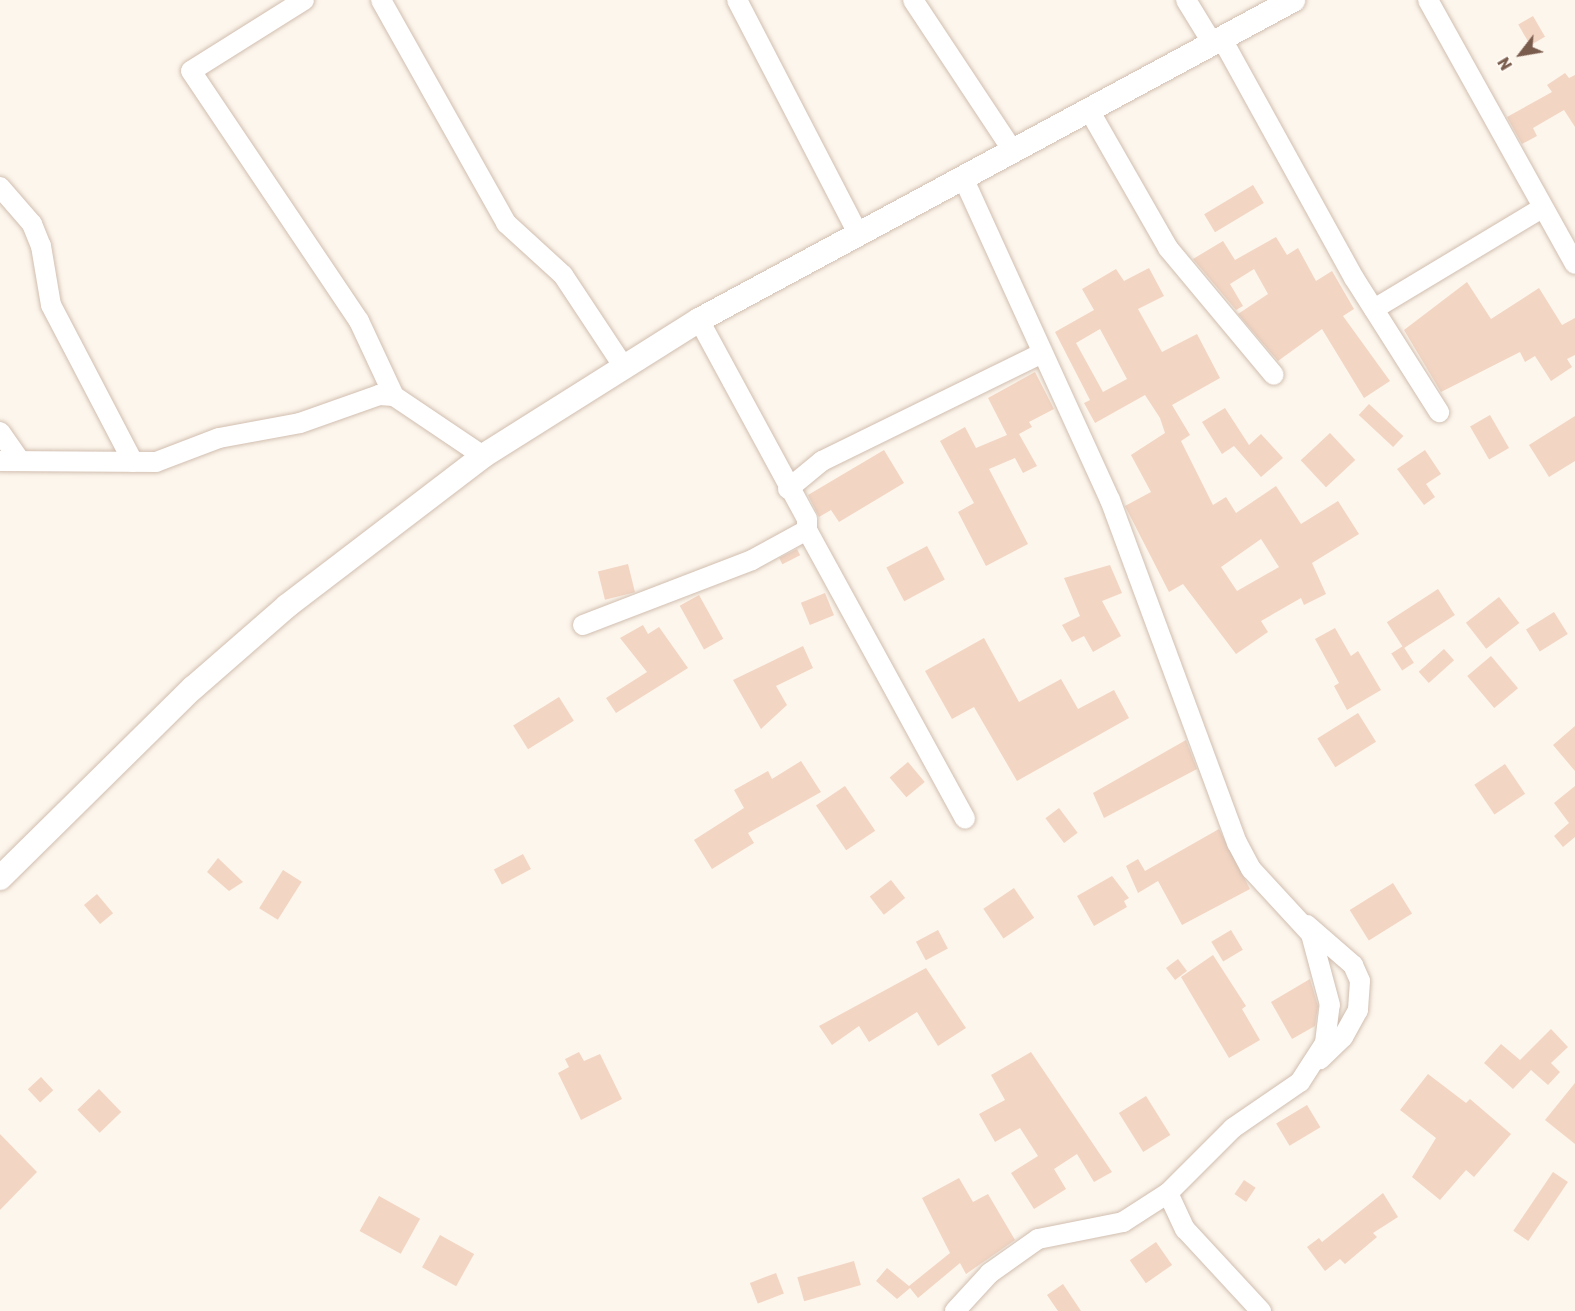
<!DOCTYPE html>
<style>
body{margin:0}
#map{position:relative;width:1575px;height:1311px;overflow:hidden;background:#fdf6ec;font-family:Rubik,sans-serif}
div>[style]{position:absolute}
.building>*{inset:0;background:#f3d5c3;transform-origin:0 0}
.roads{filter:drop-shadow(0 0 2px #d1beb0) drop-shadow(0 0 2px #d1beb0)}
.minor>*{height:20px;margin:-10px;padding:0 10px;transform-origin:10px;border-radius:10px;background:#fff}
.tertiary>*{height:24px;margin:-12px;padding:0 12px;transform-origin:12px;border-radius:12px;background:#fff}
span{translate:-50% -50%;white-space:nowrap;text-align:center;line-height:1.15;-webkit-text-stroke:4.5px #fffaf3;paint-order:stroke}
.north{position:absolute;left:1491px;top:24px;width:60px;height:60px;-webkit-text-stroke:4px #fffaf3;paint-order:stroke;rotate:239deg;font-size:16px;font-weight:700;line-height:24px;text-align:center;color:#7a5c4d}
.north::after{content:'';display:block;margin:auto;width:21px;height:27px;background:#7a5c4d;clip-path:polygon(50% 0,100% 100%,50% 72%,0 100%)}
</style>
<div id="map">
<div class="building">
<i style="left:1533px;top:16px;width:24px;height:17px;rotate:60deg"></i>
<i style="clip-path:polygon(1565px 73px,1569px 78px,1575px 75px,1575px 127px,1564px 110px,1533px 128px,1537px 136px,1522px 144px,1507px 117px,1552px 92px,1547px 85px)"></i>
<i style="left:1253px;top:185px;width:21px;height:57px;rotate:59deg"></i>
<i style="clip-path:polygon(1276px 237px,1287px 255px,1298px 248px,1316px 281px,1332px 271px,1354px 309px,1343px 316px,1390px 381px,1364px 398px,1322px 329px,1278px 361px,1238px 314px,1268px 294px,1254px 269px,1230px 284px,1243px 306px,1236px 310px,1193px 259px,1223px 241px,1235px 260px)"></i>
<i style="clip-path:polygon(evenodd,1149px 268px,1164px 296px,1138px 309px,1162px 352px,1197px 334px,1220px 378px,1172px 405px,1190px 435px,1181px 441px,1213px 505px,1226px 497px,1236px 513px,1276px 486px,1301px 524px,1338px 501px,1359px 534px,1312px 563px,1326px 594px,1304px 605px,1301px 598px,1261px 621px,1268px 632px,1236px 654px,1183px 584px,1169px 592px,1125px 506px,1151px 492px,1131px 455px,1165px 433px,1160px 418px,1145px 395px,1095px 423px,1084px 403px,1090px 400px,1055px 332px,1094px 310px,1082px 289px,1116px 269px,1124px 281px,1149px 268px,1100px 329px,1127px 379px,1103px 392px,1076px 343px,1100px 329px,1149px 268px,1261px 539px,1279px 567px,1237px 591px,1221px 567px,1261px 539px)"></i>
<i style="clip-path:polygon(1467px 282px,1491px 319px,1539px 288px,1562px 325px,1575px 318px,1575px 355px,1567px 359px,1572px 367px,1551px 381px,1535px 356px,1525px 362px,1520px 352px,1441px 392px,1404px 330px)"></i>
<i style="clip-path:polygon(1035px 372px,1054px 409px,1029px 422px,1032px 427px,1019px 434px,1037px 466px,1023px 473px,1015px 458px,989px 469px,1028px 544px,986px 566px,958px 512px,974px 503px,940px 441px,965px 427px,976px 448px,1007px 435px,988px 398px)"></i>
<i style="left:1369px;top:404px;width:47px;height:15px;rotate:43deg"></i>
<i style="clip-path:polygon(1225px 408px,1249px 445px,1261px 434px,1283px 458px,1261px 477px,1234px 446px,1222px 454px,1202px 422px)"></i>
<i style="left:1490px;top:415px;width:38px;height:23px;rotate:60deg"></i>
<i style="clip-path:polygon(1575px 416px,1575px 461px,1549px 477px,1529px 445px)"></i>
<i style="left:1330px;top:433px;width:37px;height:40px;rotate:47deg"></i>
<i style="clip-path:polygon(884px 450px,904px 483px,839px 522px,831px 510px,819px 517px,808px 495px)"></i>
<i style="clip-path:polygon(1425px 450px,1441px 474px,1426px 484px,1435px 497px,1424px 505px,1397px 469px)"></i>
<i style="left:927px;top:546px;width:38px;height:46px;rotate:62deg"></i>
<i style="left:797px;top:549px;width:7px;height:20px;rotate:63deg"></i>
<i style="left:628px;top:564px;width:29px;height:31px;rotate:76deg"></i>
<i style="clip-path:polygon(1110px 565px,1122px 593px,1102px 601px,1121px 636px,1093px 652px,1084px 636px,1072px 642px,1062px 625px,1080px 616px,1064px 578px)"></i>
<i style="left:1438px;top:589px;width:31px;height:61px;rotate:57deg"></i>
<i style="left:825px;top:593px;width:24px;height:26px;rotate:68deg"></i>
<i style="left:699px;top:595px;width:50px;height:22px;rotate:61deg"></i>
<i style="left:1499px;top:597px;width:33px;height:42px;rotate:52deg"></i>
<i style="left:1554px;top:612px;width:26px;height:33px;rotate:58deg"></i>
<i style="clip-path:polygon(643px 625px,648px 634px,659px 627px,688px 668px,616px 713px,606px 698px,647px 672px,620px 638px)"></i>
<i style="clip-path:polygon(1335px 628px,1351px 656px,1358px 651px,1381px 690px,1347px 710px,1334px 686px,1339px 683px,1315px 639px)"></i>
<i style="clip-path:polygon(984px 638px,1019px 702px,1061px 679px,1078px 709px,1114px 690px,1129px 718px,1017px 781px,974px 707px,952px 719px,925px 671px)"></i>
<i style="clip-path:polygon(803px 646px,813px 668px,776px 686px,787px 705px,761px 729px,733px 680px)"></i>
<i style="left:1403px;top:646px;width:20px;height:14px;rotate:57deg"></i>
<i style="left:1444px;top:649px;width:15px;height:34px;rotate:48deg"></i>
<i style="left:1491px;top:656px;width:42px;height:31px;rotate:50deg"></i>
<i style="left:559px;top:697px;width:28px;height:54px;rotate:58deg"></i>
<i style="left:1358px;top:713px;width:34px;height:48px;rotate:58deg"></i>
<i style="clip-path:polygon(1575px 726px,1575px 771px,1553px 745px)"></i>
<i style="clip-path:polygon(1186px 740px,1197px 769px,1104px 818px,1093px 793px)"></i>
<i style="clip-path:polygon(801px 761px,821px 792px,748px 833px,754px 843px,712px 869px,694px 840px,744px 808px,734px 790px,768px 771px,772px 779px)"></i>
<i style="left:908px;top:762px;width:26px;height:24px;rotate:50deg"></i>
<i style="left:1505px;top:764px;width:36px;height:37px;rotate:56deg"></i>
<i style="left:845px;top:786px;width:54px;height:35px;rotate:56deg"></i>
<i style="clip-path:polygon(1575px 786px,1575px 837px,1563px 847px,1554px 836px,1569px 823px,1554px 803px)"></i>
<i style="left:1059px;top:808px;width:31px;height:17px;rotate:53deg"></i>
<i style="clip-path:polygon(1219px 829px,1250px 889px,1182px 925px,1158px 881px,1138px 893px,1126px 866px,1138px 859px,1145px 871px)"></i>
<i style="left:523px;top:854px;width:17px;height:33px;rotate:62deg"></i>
<i style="clip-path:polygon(218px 858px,243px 882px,229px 891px,207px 872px)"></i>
<i style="left:283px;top:870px;width:22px;height:45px;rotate:32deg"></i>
<i style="clip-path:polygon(1112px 876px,1129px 898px,1124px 901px,1127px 907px,1094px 926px,1077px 896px)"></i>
<i style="left:891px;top:880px;width:23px;height:27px;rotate:52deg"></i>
<i style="left:1393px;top:883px;width:36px;height:51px;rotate:58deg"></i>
<i style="left:1014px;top:888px;width:36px;height:37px;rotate:56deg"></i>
<i style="left:97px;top:894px;width:25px;height:17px;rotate:50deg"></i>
<i style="left:938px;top:930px;width:21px;height:25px;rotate:62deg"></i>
<i style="left:1231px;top:930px;width:23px;height:23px;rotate:59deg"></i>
<i style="clip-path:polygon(1213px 955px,1246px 1006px,1242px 1009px,1260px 1040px,1229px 1058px,1181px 977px)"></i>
<i style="left:1178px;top:959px;width:15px;height:15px;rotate:53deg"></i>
<i style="clip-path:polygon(926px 968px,966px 1028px,938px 1046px,917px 1012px,869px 1042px,859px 1026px,832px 1045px,819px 1026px)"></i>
<i style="clip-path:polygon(1310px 979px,1318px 1006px,1315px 1026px,1292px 1039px,1271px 1002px)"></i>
<i style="clip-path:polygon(1551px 1029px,1568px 1047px,1551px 1063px,1560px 1072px,1548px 1085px,1531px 1070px,1513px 1089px,1484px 1063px,1501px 1044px,1520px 1060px)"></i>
<i style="clip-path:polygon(579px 1052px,584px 1061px,600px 1054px,622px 1099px,581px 1120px,558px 1073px,569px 1067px,565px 1059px)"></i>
<i style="clip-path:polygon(1031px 1052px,1112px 1172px,1094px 1182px,1077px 1154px,1054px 1169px,1066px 1189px,1034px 1209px,1011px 1173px,1038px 1156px,1020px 1128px,995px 1142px,979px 1114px,1005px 1100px,991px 1075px)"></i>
<i style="clip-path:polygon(1428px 1074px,1466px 1103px,1470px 1099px,1511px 1134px,1474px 1177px,1466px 1170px,1440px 1200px,1412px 1177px,1436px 1138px,1400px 1110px)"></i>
<i style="left:41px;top:1077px;width:18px;height:18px;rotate:47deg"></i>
<i style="clip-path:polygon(1575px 1083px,1575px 1144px,1545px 1120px)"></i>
<i style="left:99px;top:1089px;width:32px;height:30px;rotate:46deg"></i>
<i style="left:1146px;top:1096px;width:46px;height:32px;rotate:58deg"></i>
<i style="left:1307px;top:1105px;width:26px;height:36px;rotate:59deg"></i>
<i style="clip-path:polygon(0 1134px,37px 1172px,0 1210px)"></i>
<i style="left:1553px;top:1172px;width:18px;height:71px;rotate:34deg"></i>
<i style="clip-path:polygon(959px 1178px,973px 1202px,988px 1194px,1015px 1240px,966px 1274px,960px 1263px,918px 1298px,910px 1288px,897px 1299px,876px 1281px,887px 1268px,909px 1286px,950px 1253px,922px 1198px)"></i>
<i style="left:1244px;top:1180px;width:14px;height:17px;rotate:34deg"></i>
<i style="clip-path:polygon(1383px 1193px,1398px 1217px,1373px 1233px,1377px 1237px,1345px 1264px,1340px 1259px,1325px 1271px,1307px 1247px,1319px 1238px,1322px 1242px)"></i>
<i style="left:379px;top:1196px;width:47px;height:40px;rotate:29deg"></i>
<i style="left:440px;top:1235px;width:39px;height:37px;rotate:29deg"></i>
<i style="left:1156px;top:1242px;width:28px;height:32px;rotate:55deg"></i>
<i style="left:854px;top:1261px;width:25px;height:59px;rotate:74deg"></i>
<i style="left:776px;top:1273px;width:22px;height:28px;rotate:69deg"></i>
<i style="clip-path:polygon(1063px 1284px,1081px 1311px,1058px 1311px,1047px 1295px)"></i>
</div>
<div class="roads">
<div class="minor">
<i style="left:304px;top:0;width:133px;rotate:147.9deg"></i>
<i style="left:191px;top:71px;width:301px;rotate:56.1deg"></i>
<i style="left:359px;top:321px;width:83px;rotate:65deg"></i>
<i style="left:381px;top:0;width:256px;rotate:60.7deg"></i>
<i style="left:506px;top:223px;width:77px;rotate:42.4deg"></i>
<i style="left:563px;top:275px;width:107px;rotate:56.5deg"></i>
<i style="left:737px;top:0;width:265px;rotate:62.6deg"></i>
<i style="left:913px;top:0;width:181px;rotate:56.5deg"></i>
<i style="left:1186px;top:0;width:52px;rotate:58.5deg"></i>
<i style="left:1428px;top:0;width:302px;rotate:60.9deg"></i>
<i style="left:1222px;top:39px;width:273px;rotate:61.1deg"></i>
<i style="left:1354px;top:278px;width:159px;rotate:57.6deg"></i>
<i style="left:1089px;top:110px;width:159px;rotate:60.2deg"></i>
<i style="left:1168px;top:248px;width:165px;rotate:50.2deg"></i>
<i style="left:0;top:187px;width:49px;rotate:49.1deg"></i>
<i style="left:32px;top:224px;width:24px;rotate:68deg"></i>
<i style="left:41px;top:246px;width:60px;rotate:80.4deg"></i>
<i style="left:51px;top:305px;width:177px;rotate:62.4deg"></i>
<i style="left:1374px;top:309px;width:196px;rotate:-31deg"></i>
<i style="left:0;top:432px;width:35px;rotate:55deg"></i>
<i style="left:0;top:461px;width:156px;rotate:0.4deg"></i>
<i style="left:156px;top:462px;width:67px;rotate:-20.9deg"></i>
<i style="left:219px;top:438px;width:82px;rotate:-10.5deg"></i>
<i style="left:300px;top:423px;width:84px;rotate:-19.5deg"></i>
<i style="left:379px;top:395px;width:15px;rotate:4deg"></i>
<i style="left:394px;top:396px;width:107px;rotate:34deg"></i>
<i style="left:788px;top:489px;width:44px;rotate:-39.5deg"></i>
<i style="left:822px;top:461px;width:243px;rotate:-26.1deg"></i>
<i style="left:807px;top:530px;width:329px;rotate:61.3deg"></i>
<i style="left:583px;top:625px;width:181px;rotate:-21deg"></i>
<i style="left:752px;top:560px;width:63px;rotate:-28.6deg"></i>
<i style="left:807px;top:530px;width:11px;rotate:-90deg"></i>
<i style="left:807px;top:519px;width:226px;rotate:-118.5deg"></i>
<i style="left:1307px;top:925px;width:61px;rotate:41deg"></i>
<i style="left:1353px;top:965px;width:17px;rotate:66deg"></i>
<i style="left:1360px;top:981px;width:29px;rotate:94deg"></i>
<i style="left:1358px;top:1010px;width:31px;rotate:119deg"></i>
<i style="left:1343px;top:1037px;width:32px;rotate:136deg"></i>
<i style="left:1168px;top:1193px;width:40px;rotate:65deg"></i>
<i style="left:1185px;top:1229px;width:112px;rotate:47.2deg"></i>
<i style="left:955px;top:1311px;width:52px;rotate:-47.4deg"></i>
<i style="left:990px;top:1273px;width:59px;rotate:-35.3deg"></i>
<i style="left:1038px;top:1239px;width:87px;rotate:-11.3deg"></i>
<i style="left:1123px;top:1222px;width:54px;rotate:-32.8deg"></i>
<i style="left:1168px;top:1193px;width:92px;rotate:-45deg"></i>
<i style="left:1233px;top:1128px;width:81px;rotate:-34.5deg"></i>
<i style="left:1300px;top:1082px;width:46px;rotate:-57.3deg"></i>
<i style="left:1325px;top:1043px;width:38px;rotate:-83deg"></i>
<i style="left:1330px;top:1005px;width:73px;rotate:-105deg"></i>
<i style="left:1311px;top:934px;width:88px;rotate:-132.7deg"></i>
<i style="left:1251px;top:869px;width:30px;rotate:-118deg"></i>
<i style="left:1237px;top:843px;width:366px;rotate:-110.3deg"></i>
<i style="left:1110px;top:500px;width:354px;rotate:-114.5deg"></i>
</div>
<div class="tertiary">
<i style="left:0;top:878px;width:271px;rotate:-44.6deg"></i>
<i style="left:193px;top:688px;width:125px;rotate:-41.1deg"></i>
<i style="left:287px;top:606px;width:247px;rotate:-37.4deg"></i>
<i style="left:483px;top:456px;width:255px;rotate:-32.2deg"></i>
<i style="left:699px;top:320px;width:675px;rotate:-28.31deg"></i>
</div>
</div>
<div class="north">N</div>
</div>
